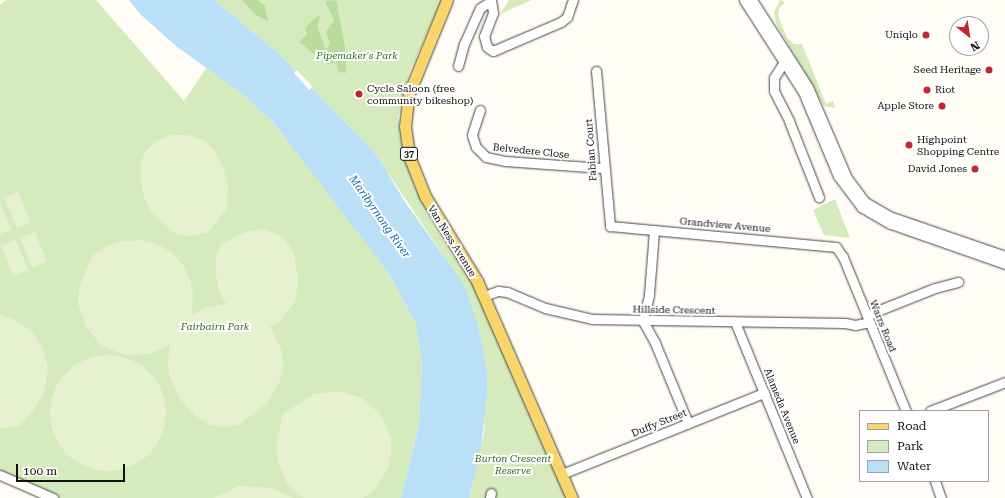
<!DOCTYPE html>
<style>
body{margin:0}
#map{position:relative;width:1005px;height:498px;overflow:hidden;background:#fffdf5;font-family:"Roboto Serif",serif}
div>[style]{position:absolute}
.green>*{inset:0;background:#d5ebbd}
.forest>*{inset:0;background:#b9dc9c}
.pitch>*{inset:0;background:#e6f2cf;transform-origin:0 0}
.round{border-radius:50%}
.water>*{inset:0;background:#b9e0f7}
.pier>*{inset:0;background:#fffdf5}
.roads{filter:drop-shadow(0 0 1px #444) drop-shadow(0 0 1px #444)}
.minor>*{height:9px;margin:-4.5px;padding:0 4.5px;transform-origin:4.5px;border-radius:4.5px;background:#fff}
.major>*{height:11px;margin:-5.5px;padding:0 5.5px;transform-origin:5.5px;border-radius:5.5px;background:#f9d66b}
.dots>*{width:11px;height:11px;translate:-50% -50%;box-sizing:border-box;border:2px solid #fff;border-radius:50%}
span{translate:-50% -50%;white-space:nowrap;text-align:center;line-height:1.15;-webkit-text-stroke:4px #fff;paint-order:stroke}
.shield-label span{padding:1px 3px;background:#fff;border:1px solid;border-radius:3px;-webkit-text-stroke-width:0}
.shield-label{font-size:9px;color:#111;font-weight:700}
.poi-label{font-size:10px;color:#111}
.right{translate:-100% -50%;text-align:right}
.left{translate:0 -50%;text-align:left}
.park-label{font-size:10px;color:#2f6b1f;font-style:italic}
.street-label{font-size:10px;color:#111}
.water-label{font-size:11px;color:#1768a6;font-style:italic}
.legend{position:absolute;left:859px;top:410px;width:130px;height:72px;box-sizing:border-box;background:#fff;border:1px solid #a0a0a0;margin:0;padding:5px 7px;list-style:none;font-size:12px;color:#111}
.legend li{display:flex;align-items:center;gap:8px;height:20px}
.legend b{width:20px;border:1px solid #a0a0a0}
.north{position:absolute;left:949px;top:16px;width:40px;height:40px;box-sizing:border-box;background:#fff;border:1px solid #a0a0a0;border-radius:50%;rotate:150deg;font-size:11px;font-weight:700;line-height:16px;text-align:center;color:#111}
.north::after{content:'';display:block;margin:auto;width:14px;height:18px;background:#c4262e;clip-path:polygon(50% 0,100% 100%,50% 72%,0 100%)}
.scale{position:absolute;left:16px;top:464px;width:109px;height:18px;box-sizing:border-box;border:2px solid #111;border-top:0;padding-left:5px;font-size:12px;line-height:14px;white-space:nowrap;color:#111;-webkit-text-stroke:3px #fff;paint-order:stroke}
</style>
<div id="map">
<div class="green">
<i style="clip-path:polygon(6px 0,96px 0,184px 101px,207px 67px,244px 95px,274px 123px,325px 187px,388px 272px,416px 324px,422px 363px,419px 424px,401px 498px,51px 498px,0 477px,0 5px)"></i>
<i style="clip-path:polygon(214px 0,442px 0,409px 73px,398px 117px,403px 151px,414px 186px,458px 255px,484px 306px,566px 498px,469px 498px,484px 432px,487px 373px,480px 332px,467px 291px,374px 152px,277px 52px)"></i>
<i style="clip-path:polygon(509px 0,532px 0,500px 14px)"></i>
<i style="clip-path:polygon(780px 0,785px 2px,779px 8px,778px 16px,787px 38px,794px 44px,802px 44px,826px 104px,833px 101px,835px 108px,824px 106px,776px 24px,774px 12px)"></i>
<i style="clip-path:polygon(835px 199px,850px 238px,824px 235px,813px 210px)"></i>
</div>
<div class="forest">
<i style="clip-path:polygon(242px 0,257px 0,265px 6px,268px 21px,256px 15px)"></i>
<i style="clip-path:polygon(336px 0,345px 47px,346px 73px,338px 72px,336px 62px,328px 65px,299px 42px,307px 34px,305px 29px,313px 19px,321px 15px,317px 27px,326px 50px,330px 43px,326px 32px,334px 20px,325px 1px)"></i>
</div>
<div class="pitch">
<i style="clip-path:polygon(171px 135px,187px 135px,204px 140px,215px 152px,224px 169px,228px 188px,226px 210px,207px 233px,193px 236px,176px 234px,151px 212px,144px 198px,141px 180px,141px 162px,146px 151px,158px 140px)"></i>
<i style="left:18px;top:192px;width:33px;height:15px;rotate:67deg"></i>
<i style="clip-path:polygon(0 203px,11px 230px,0 234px)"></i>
<i style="clip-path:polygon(265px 229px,283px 237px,294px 253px,298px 281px,295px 302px,278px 323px,270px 326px,282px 352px,283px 368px,279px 383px,267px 403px,240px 424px,225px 427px,209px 425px,195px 415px,180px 399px,169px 376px,168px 360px,170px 344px,150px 354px,125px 355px,102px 346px,86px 327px,78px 304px,79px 287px,92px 256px,105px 247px,118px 242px,140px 240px,157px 244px,171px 252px,183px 265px,190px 280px,193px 295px,191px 316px,205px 308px,226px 304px,219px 291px,216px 274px,216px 257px,220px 245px,245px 232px)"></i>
<i style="left:35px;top:232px;width:32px;height:16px;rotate:68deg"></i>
<i style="left:16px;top:240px;width:32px;height:16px;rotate:68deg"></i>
<i style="clip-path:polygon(0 315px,19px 322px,32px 332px,42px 346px,48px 369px,44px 393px,32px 412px,20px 425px,0 429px)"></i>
<i class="round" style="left:50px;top:355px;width:116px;height:116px"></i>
<i style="clip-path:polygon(338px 391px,362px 398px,381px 415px,391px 438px,391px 454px,388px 469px,375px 489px,363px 498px,304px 498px,288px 485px,278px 462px,276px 446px,283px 414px,314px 394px)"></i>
<i style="clip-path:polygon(239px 486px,272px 488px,293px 498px,214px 498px)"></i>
</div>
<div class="water">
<i style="clip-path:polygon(129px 0,214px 0,277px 52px,374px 152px,384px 167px,405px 202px,457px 275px,467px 291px,480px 332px,487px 373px,487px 395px,481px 448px,469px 498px,401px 498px,419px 424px,422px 363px,416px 324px,388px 272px,274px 123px,244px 95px,176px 46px,140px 14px)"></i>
</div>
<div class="pier">
<i style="clip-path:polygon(297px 70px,313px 87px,309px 90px,294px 73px)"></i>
</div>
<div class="roads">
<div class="minor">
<i style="left:491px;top:0;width:13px;rotate:81deg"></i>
<i style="left:493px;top:13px;width:25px;rotate:111deg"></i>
<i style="left:484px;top:36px;width:11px;rotate:75deg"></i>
<i style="left:487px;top:47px;width:7px;rotate:34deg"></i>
<i style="left:493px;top:51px;width:74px;rotate:-23.1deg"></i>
<i style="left:561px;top:22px;width:8px;rotate:-40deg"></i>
<i style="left:567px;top:17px;width:18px;rotate:-71deg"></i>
<i style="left:744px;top:0;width:109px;rotate:57.3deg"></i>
<i style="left:803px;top:92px;width:91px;rotate:67.4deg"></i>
<i style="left:838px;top:176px;width:39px;rotate:53deg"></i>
<i style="left:861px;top:207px;width:34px;rotate:30deg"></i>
<i style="left:891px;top:224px;width:121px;rotate:19.3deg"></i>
<i style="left:752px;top:0;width:103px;rotate:57.2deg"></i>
<i style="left:808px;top:87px;width:99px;rotate:66.8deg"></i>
<i style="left:847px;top:178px;width:30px;rotate:53deg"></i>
<i style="left:865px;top:202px;width:28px;rotate:30deg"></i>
<i style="left:889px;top:216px;width:123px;rotate:19deg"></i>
<i style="left:787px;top:57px;width:25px;rotate:122deg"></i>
<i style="left:774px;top:78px;width:13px;rotate:90deg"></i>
<i style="left:774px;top:91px;width:34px;rotate:63deg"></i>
<i style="left:789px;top:121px;width:82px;rotate:68.5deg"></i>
<i style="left:458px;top:66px;width:23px;rotate:-75deg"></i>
<i style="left:464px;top:44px;width:39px;rotate:-66deg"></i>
<i style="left:480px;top:8px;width:13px;rotate:-32deg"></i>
<i style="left:596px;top:71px;width:156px;rotate:84.8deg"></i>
<i style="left:610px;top:226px;width:227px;rotate:5.3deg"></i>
<i style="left:836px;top:247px;width:12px;rotate:55deg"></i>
<i style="left:843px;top:257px;width:166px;rotate:67.8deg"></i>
<i style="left:480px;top:110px;width:26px;rotate:108deg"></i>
<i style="left:472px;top:135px;width:13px;rotate:72deg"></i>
<i style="left:476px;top:147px;width:14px;rotate:45deg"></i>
<i style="left:486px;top:157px;width:19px;rotate:12deg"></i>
<i style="left:505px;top:161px;width:98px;rotate:4.1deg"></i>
<i style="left:654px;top:231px;width:64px;rotate:94.5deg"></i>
<i style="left:649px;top:295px;width:27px;rotate:103deg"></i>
<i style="left:643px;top:321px;width:25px;rotate:61deg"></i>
<i style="left:655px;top:343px;width:87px;rotate:67.6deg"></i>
<i style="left:484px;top:296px;width:15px;rotate:-20deg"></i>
<i style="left:498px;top:291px;width:9px;rotate:6deg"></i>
<i style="left:507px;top:292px;width:41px;rotate:22.8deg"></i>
<i style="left:545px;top:308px;width:48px;rotate:13.2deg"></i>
<i style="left:592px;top:319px;width:253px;rotate:0.9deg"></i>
<i style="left:845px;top:323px;width:10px;rotate:11deg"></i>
<i style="left:855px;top:325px;width:15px;rotate:-11deg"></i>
<i style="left:867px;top:315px;width:73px;rotate:-21.7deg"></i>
<i style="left:935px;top:288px;width:24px;rotate:-15deg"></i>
<i style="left:735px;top:322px;width:190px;rotate:67.8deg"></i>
<i style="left:930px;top:411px;width:80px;rotate:-21.1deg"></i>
<i style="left:562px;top:474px;width:218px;rotate:-21.9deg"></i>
<i style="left:0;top:475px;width:58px;rotate:23.5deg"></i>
<i style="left:935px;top:481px;width:18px;rotate:71deg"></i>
<i style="left:490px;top:498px;width:5px;rotate:-79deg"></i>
</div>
<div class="major">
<i style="left:447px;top:0;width:100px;rotate:112.2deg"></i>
<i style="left:409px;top:93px;width:33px;rotate:97deg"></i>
<i style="left:405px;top:126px;width:30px;rotate:82deg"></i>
<i style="left:409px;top:156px;width:43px;rotate:68.2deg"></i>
<i style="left:425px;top:196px;width:100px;rotate:58.5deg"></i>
<i style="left:477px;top:281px;width:237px;rotate:66.4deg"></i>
</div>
</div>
<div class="dots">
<i style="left:926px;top:35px;background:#c4262e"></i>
<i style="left:989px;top:70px;background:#c4262e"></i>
<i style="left:927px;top:90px;background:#c4262e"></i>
<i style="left:359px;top:94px;background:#c4262e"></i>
<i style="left:942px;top:106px;background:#c4262e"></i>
<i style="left:909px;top:145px;background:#c4262e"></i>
<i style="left:975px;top:169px;background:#c4262e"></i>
</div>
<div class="shield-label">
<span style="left:409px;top:154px">37</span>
</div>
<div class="poi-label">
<span class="right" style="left:918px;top:35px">Uniqlo</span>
<span class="right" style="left:981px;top:70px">Seed Heritage</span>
<span class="left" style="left:367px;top:94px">Cycle Saloon (free<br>community bikeshop)</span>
<span class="left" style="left:935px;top:90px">Riot</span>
<span class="right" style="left:934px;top:106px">Apple Store</span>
<span class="left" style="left:917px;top:145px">Highpoint<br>Shopping Centre</span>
<span class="right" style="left:967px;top:169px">David Jones</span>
</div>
<div class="park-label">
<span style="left:357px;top:56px">Pipemaker's Park</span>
<span style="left:215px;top:327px">Fairbairn Park</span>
<span style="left:513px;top:464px">Burton Crescent<br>Reserve</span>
</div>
<div class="street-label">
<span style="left:591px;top:150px;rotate:-94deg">Fabian Court</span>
<span style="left:531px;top:151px;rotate:6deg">Belvedere Close</span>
<span style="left:725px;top:225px;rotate:5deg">Grandview Avenue</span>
<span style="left:452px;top:241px;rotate:58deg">Van Ness Avenue</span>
<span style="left:674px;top:310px;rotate:1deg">Hillside Crescent</span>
<span style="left:883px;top:326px;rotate:68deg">Warrs Road</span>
<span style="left:782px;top:406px;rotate:68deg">Alameda Avenue</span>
<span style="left:659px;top:423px;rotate:-22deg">Duffy Street</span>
</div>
<div class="water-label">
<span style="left:379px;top:217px;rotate:55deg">Maribyrnong River</span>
</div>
<ul class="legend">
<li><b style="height:5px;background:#f9d66b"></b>Road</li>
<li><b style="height:11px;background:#d5ebbd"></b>Park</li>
<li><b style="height:11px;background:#b9e0f7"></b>Water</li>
</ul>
<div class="north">N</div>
<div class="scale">100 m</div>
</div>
